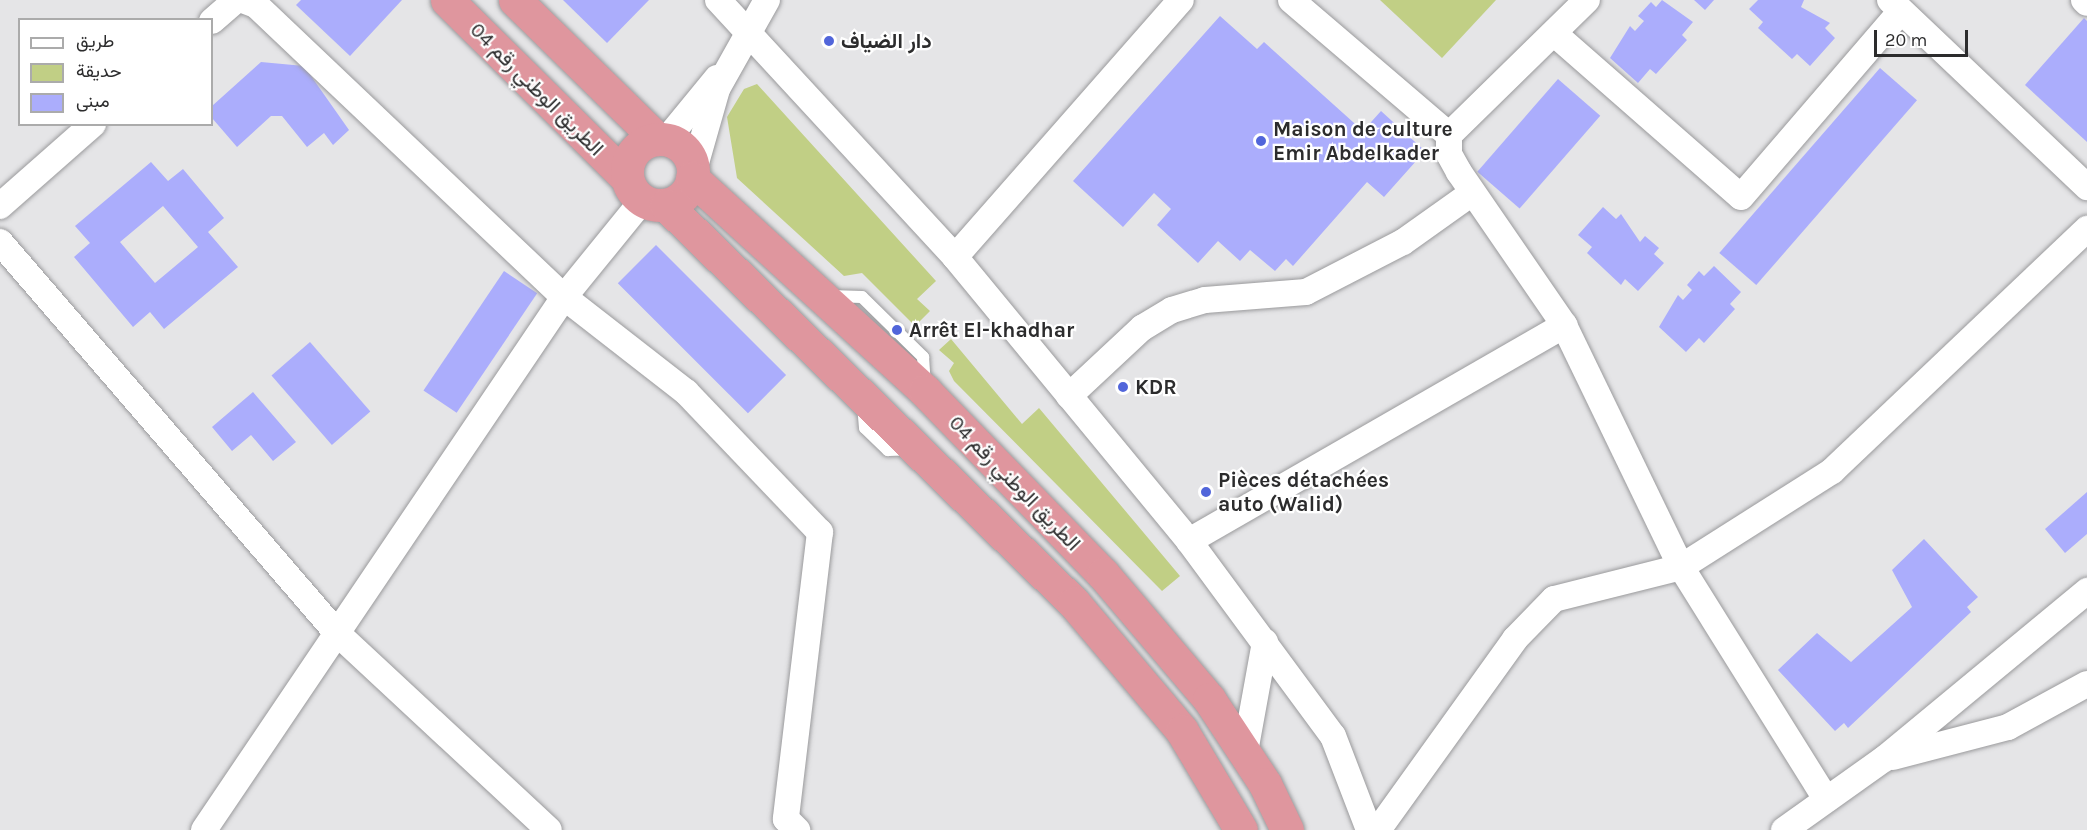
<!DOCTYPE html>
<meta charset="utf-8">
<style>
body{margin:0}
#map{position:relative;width:2087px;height:830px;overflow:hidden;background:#e5e5e7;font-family:Karla,Vazirmatn,sans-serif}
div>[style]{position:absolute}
.green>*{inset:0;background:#c1cf85}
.building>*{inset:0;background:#abadfc;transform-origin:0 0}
.roads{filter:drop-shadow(0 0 2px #9a9a9c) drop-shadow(0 0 2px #9a9a9c)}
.service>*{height:12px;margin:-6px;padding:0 6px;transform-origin:6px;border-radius:6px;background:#fff}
.minor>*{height:26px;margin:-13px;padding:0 13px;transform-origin:13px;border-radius:13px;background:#fff}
.trunk>*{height:33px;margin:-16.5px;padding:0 16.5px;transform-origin:16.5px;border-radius:16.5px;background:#df969e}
.trunk>.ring{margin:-16.5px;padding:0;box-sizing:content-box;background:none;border:33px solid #df969e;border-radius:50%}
.dots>*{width:16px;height:16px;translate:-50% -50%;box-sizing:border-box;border:3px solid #fff;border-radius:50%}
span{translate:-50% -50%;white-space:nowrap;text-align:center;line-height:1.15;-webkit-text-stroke:4.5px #fff;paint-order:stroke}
.poi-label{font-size:21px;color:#2c2c2d;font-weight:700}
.left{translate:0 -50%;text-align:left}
.street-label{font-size:21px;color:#2c2c2d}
.legend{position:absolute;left:18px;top:18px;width:195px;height:108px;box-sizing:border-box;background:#fff;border:2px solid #ababab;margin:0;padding:8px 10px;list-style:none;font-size:18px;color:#2c2c2d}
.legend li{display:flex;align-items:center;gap:12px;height:30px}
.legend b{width:30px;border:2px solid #ababab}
.scale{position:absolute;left:1874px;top:30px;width:94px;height:27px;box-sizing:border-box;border:3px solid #2c2c2d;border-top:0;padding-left:8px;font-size:18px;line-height:21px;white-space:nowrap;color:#2c2c2d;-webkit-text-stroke:4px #fff;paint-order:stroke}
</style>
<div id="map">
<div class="green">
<i style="clip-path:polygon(1380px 0,1496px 0,1442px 58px)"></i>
<i style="clip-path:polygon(757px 84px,936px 281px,917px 299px,930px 311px,915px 326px,862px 273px,844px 276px,737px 178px,727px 117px,744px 89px)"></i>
<i style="clip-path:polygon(951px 339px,1022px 424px,1039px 408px,1180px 576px,1162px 591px,954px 381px,949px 371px,954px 363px,939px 350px)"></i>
</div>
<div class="building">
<i style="clip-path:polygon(301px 0,402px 0,350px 56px,296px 5px)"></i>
<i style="clip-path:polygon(563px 0,649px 0,607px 43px)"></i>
<i style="clip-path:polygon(1662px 0,1693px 22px,1682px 35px,1687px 40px,1656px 74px,1650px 69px,1638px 83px,1610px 58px,1630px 26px,1635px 31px,1644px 21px,1638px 16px,1651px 2px,1656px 7px)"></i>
<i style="clip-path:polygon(1694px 0,1714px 0,1705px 10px)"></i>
<i style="clip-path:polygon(1758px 0,1804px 0,1801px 7px,1830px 23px,1825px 28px,1835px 38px,1810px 66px,1797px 54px,1792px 59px,1758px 28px,1763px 22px,1749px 9px)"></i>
<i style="clip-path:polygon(1220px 16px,1257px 49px,1264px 42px,1363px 131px,1381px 111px,1425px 151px,1384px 197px,1367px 182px,1293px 266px,1286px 259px,1275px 271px,1250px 250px,1240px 261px,1218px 241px,1198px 263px,1157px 225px,1171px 209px,1154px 193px,1123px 227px,1073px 181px)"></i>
<i style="clip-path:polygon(2084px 18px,2087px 21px,2087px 142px,2025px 85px)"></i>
<i style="clip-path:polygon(261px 62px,304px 66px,349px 130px,333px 145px,324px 133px,307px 147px,282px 116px,271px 116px,237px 147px,212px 118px,212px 106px)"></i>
<i style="left:1880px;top:68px;width:49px;height:245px;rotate:41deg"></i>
<i style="left:1558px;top:79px;width:56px;height:123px;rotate:41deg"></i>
<i style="clip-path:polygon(evenodd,151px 162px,168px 181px,183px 169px,224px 218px,208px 232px,238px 267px,164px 329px,150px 312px,133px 327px,74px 257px,90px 243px,75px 226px,151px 162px,163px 206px,198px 247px,155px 283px,120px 242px,163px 206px)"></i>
<i style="clip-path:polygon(1603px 207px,1616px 219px,1621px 214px,1640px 242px,1645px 236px,1659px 248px,1654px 254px,1664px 263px,1638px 291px,1625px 279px,1621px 285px,1587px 253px,1592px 247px,1578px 235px)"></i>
<i style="left:656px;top:245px;width:184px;height:54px;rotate:45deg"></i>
<i style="clip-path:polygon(1714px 266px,1741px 292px,1730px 304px,1735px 309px,1704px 343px,1699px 338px,1686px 352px,1659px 327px,1678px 295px,1683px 300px,1692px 290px,1687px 285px,1699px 271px,1704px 276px)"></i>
<i style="left:504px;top:271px;width:40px;height:144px;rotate:34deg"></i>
<i style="left:310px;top:342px;width:92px;height:51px;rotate:49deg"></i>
<i style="clip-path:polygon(253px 392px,296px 442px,273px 461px,251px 435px,232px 451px,212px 427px)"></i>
<i style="clip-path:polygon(2087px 492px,2087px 534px,2065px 553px,2045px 529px)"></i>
<i style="clip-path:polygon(1924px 539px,1978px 597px,1967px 607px,1971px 612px,1848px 728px,1844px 723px,1835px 731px,1778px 670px,1817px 633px,1851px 662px,1912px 607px,1892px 570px)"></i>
</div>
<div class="roads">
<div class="service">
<i style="left:830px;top:296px;width:32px;rotate:2deg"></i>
<i style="left:862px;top:297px;width:86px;rotate:44.5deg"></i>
<i style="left:923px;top:357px;width:27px;rotate:86deg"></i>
<i style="left:863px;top:405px;width:23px;rotate:85deg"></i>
<i style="left:865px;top:428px;width:32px;rotate:44deg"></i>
<i style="left:888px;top:450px;width:23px;rotate:-2deg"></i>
</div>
<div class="minor">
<i style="left:243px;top:0;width:14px;rotate:21deg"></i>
<i style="left:256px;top:5px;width:424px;rotate:43.5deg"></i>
<i style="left:564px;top:297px;width:155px;rotate:37.9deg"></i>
<i style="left:686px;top:392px;width:194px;rotate:46.3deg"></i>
<i style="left:820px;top:532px;width:289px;rotate:96.8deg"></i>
<i style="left:786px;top:819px;width:16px;rotate:45deg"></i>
<i style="left:718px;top:0;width:350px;rotate:47.3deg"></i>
<i style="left:955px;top:257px;width:368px;rotate:50.5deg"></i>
<i style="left:1189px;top:541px;width:242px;rotate:53.6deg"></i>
<i style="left:1333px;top:736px;width:101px;rotate:69deg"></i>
<i style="left:1291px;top:0;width:208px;rotate:40.5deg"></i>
<i style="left:1449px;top:135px;width:193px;rotate:-44.4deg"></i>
<i style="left:1890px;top:0;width:272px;rotate:43.5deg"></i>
<i style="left:2084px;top:0;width:4px;rotate:45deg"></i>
<i style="left:212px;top:21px;width:32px;rotate:-41deg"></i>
<i style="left:1557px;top:36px;width:244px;rotate:41.2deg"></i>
<i style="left:1741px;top:197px;width:245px;rotate:-49.3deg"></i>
<i style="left:1449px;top:135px;width:19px;rotate:90deg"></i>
<i style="left:1449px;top:154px;width:21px;rotate:61deg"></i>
<i style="left:1459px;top:172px;width:186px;rotate:55.5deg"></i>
<i style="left:1564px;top:325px;width:269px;rotate:64.2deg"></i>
<i style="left:1681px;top:567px;width:274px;rotate:58deg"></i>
<i style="left:667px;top:139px;width:79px;rotate:-50.7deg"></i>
<i style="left:694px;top:170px;width:84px;rotate:-74.1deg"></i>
<i style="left:717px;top:89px;width:102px;rotate:-60.7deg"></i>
<i style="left:0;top:206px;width:124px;rotate:-41.4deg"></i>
<i style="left:0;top:242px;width:516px;rotate:49.24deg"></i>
<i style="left:337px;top:633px;width:289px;rotate:42.9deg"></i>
<i style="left:955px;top:257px;width:342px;rotate:-48.7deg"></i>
<i style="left:1069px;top:396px;width:100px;rotate:-43deg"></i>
<i style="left:1142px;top:328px;width:35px;rotate:-31deg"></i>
<i style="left:1172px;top:310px;width:34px;rotate:-17deg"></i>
<i style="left:1205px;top:300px;width:101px;rotate:-4.5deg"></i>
<i style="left:1306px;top:292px;width:109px;rotate:-27.3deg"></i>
<i style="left:1403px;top:242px;width:85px;rotate:-35.4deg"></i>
<i style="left:1189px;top:541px;width:433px;rotate:-29.9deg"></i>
<i style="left:1245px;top:752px;width:112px;rotate:-79.7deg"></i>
<i style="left:1893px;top:757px;width:119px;rotate:-14.6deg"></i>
<i style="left:2008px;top:727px;width:90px;rotate:-28.6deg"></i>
<i style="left:204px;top:830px;width:643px;rotate:-55.96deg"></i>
<i style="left:564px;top:297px;width:124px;rotate:-50.9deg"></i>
<i style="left:1378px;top:830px;width:235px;rotate:-54.3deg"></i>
<i style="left:1515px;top:639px;width:56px;rotate:-45.7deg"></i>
<i style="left:1554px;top:599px;width:131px;rotate:-14.1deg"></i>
<i style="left:1681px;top:567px;width:179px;rotate:-32.4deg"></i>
<i style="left:1832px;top:471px;width:352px;rotate:-43.5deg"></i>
<i style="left:1784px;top:830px;width:123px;rotate:-35.4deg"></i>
<i style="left:1884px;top:759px;width:264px;rotate:-39.6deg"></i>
</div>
<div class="trunk">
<i style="left:447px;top:0;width:253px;rotate:44.7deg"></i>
<i style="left:515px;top:0;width:199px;rotate:44.4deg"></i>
<i class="ring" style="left:627px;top:139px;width:33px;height:33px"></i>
<i style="left:692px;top:178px;width:316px;rotate:42.4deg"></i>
<i style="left:925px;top:391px;width:255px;rotate:45.8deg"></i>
<i style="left:1103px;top:574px;width:164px;rotate:49.7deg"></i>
<i style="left:1209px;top:699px;width:102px;rotate:56.6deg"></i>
<i style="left:1265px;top:784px;width:51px;rotate:64.4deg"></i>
<i style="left:666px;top:205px;width:570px;rotate:44.29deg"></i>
<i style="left:1074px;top:603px;width:167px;rotate:49.8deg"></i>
<i style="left:1182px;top:731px;width:115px;rotate:59.2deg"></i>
</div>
</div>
<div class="dots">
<i style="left:829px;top:41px;background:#5165da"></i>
<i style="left:1261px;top:141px;background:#5165da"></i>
<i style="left:897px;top:330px;background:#5165da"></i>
<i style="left:1123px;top:387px;background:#5165da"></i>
<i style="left:1206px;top:492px;background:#5165da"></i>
</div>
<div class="poi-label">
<span class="left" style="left:841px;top:41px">دار الضياف</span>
<span class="left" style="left:1273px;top:141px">Maison de culture<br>Emir Abdelkader</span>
<span class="left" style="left:909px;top:330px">Arrêt El-khadhar</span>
<span class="left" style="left:1135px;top:387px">KDR</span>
<span class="left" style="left:1218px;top:492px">Pièces détachées<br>auto (Walid)</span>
</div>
<div class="street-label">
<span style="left:537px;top:89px;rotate:45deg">الطريق الوطني رقم 04</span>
<span style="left:1015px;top:483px;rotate:46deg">الطريق الوطني رقم 04</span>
</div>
<ul class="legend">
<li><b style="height:8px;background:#fff"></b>طريق</li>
<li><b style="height:16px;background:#c1cf85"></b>حديقة</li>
<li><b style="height:16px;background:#abadfc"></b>مبنى</li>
</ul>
<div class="scale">20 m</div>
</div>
